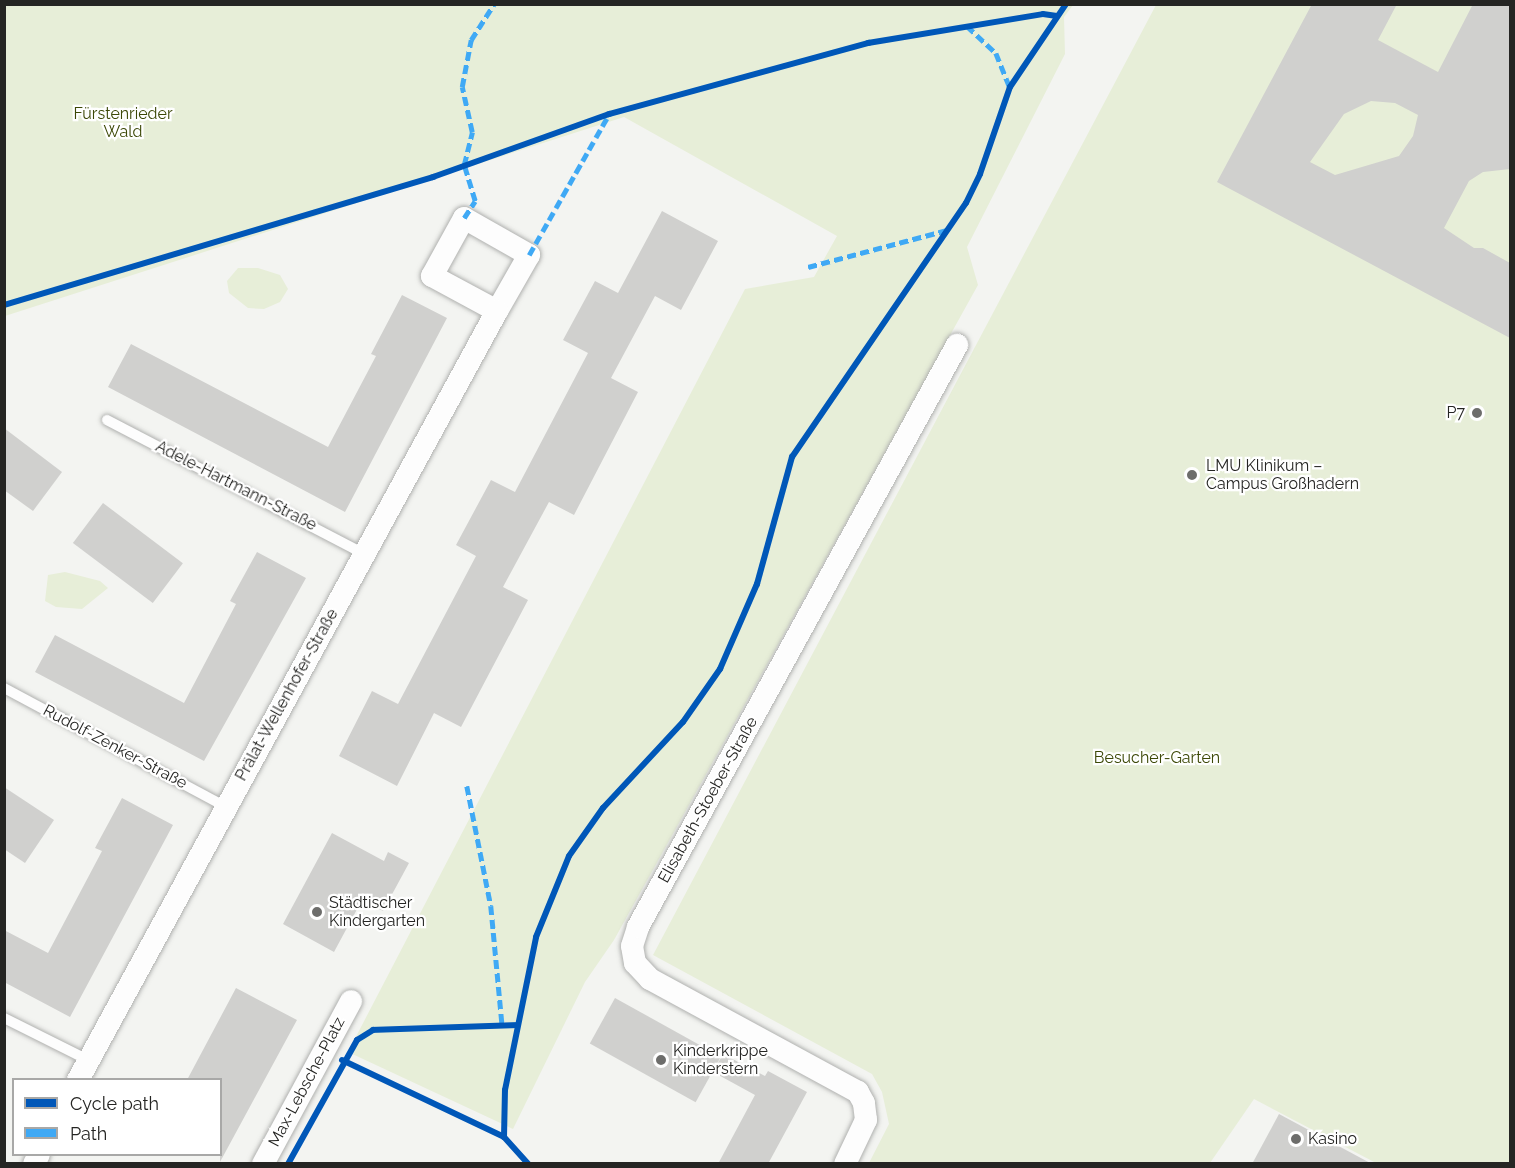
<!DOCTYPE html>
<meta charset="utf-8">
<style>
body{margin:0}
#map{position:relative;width:1515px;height:1168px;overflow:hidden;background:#f3f4f1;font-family:Raleway,sans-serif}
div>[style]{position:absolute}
.green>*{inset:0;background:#e7eed8}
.building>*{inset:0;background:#d0d0ce;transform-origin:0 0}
.roads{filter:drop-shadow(0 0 2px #b0b1af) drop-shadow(0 0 2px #b0b1af)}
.lane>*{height:10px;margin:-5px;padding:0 5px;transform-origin:5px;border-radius:5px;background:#fdfdfd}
.street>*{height:22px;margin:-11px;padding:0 11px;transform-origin:11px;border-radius:11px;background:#fdfdfd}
.quiet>*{height:4.5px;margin-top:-2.25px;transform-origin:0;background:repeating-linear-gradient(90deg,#3fa9f5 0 9px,transparent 0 13.5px)}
.cycleway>*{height:6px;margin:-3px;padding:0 3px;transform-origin:3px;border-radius:3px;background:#0057b8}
.dots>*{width:16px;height:16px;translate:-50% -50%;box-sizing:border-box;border:3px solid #fff;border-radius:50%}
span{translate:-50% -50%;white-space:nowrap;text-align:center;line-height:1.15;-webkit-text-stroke:4.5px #fff;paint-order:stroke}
.park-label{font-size:16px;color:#3b4705}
.poi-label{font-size:16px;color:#252523}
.right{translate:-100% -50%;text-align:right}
.left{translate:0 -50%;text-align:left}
.street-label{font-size:16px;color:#252523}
.frame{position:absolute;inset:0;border:6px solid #252523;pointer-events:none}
.legend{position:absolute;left:12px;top:1078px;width:210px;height:78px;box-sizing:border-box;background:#fff;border:2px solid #a8a8a7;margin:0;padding:8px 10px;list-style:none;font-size:18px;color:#252523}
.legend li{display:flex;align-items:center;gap:12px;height:30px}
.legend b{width:30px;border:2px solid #a8a8a7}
</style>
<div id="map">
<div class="green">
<i style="clip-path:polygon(5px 5px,1073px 5px,1064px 17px,1065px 54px,967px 247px,978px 285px,614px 940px,585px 982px,513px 1129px,348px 1052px,745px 289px,814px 277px,837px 236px,624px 117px,5px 316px)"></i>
<i style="clip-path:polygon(1156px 5px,1510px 5px,1510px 1163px,1376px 1163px,1254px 1099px,1210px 1163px,869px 1163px,889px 1124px,882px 1092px,872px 1074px,653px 955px)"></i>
<i style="clip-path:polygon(238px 268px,258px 268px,280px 275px,288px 289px,280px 302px,264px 309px,248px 308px,229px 293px,227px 281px)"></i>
<i style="clip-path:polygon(65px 572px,100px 581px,108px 588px,82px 609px,56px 607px,45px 601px,48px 575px)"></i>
</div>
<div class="building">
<i style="clip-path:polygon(evenodd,1312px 4px,1397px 4px,1378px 40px,1438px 72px,1473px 4px,1510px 4px,1510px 169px,1483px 172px,1469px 181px,1444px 228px,1474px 248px,1483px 248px,1510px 263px,1510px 338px,1217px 182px,1312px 4px,1371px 101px,1395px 103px,1418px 115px,1413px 136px,1399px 156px,1335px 175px,1310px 162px,1344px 114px,1371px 101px)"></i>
<i style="clip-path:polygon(662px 211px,718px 241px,681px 310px,655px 296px,611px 378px,638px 392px,574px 515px,549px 502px,503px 587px,528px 600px,461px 727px,434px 713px,397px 786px,339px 756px,372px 691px,398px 704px,476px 556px,456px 545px,491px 480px,515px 492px,588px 353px,563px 340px,595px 281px,618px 293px)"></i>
<i style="clip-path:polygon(402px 295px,447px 318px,345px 512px,108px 387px,131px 344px,328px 447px,376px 356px,371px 354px)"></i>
<i style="clip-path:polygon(4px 428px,62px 472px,33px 511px,4px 490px)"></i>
<i style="left:103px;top:503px;width:100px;height:50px;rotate:37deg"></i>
<i style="clip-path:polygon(257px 552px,306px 578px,204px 761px,35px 672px,55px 635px,184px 703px,236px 604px,230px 601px)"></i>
<i style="clip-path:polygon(4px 787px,54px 820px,25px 863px,4px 849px)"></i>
<i style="clip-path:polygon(122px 798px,173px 825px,70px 1017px,4px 982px,4px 930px,48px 953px,102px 851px,95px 848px)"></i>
<i style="clip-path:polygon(332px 833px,384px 861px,388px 852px,409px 863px,383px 911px,362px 900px,334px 952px,283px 924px)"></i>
<i style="clip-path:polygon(236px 988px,297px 1020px,220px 1162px,220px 1080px,187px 1080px)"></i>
<i style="left:615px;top:998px;width:121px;height:52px;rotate:29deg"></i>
<i style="clip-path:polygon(723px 1054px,765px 1076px,768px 1071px,807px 1092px,768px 1164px,718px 1164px,755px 1095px,713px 1072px)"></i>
<i style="clip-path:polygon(1279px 1114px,1372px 1164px,1252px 1164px)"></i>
</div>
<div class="roads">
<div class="lane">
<i style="left:107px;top:420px;width:290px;rotate:27.5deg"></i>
<i style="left:4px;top:688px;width:252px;rotate:28.2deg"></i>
<i style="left:4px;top:1018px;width:94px;rotate:26.6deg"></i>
</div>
<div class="street">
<i style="left:464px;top:218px;width:75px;rotate:29.6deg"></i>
<i style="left:529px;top:255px;width:64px;rotate:119.7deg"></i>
<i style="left:497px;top:311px;width:74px;rotate:-151.7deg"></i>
<i style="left:432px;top:276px;width:66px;rotate:-61.1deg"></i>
<i style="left:78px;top:1080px;width:876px;rotate:-61.42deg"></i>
<i style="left:34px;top:1164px;width:11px;rotate:-63deg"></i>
<i style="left:263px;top:1164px;width:185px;rotate:-61.6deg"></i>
<i style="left:845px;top:1164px;width:49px;rotate:-64.5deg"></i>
<i style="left:866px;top:1120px;width:17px;rotate:-97deg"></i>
<i style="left:864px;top:1103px;width:13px;rotate:-119deg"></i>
<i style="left:858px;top:1092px;width:237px;rotate:-151.5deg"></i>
<i style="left:650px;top:979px;width:22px;rotate:-133deg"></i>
<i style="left:635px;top:963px;width:17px;rotate:-100deg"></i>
<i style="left:632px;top:946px;width:20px;rotate:-72deg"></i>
<i style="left:638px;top:927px;width:664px;rotate:-61.27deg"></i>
</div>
</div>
<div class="quiet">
<i style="left:967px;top:26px;width:40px;rotate:43deg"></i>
<i style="left:996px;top:53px;width:37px;rotate:68deg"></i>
<i style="left:464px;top:218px;width:20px;rotate:-57deg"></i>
<i style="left:475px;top:201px;width:38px;rotate:-107deg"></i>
<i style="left:464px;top:165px;width:34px;rotate:-76deg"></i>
<i style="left:472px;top:132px;width:46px;rotate:-102.5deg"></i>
<i style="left:462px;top:87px;width:48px;rotate:-79.2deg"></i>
<i style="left:471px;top:40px;width:43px;rotate:-57.4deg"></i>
<i style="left:529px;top:255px;width:162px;rotate:-60.4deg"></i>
<i style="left:808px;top:267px;width:144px;rotate:-14.9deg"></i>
<i style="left:467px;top:786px;width:122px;rotate:78.7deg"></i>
<i style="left:491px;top:906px;width:118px;rotate:84.6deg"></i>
</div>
<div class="cycleway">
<i style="left:4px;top:305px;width:448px;rotate:-16.6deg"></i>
<i style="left:433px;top:177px;width:187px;rotate:-19.7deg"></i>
<i style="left:609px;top:114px;width:269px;rotate:-15.3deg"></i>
<i style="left:868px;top:43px;width:177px;rotate:-9.4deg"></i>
<i style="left:1043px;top:14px;width:14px;rotate:8deg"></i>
<i style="left:342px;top:1060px;width:179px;rotate:25.4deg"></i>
<i style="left:504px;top:1137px;width:36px;rotate:48deg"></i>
<i style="left:504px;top:1137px;width:47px;rotate:-88.8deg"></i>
<i style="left:505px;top:1090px;width:156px;rotate:-78.5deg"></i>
<i style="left:536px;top:937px;width:87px;rotate:-67.8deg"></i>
<i style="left:569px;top:856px;width:59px;rotate:-54.7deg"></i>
<i style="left:603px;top:808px;width:117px;rotate:-47.1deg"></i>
<i style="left:683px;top:722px;width:65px;rotate:-55.1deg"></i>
<i style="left:720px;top:669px;width:93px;rotate:-66.5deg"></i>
<i style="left:757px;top:584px;width:132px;rotate:-74.6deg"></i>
<i style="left:792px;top:457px;width:308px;rotate:-55.6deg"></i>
<i style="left:966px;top:203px;width:32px;rotate:-64deg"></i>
<i style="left:980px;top:174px;width:92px;rotate:-71deg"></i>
<i style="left:1010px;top:87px;width:100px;rotate:-56deg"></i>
<i style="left:288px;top:1164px;width:142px;rotate:-60.9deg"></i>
<i style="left:357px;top:1040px;width:19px;rotate:-32deg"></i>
<i style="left:373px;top:1030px;width:143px;rotate:-2deg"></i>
</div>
<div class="dots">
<i style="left:1477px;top:413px;background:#6d6d6b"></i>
<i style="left:1192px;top:475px;background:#6d6d6b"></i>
<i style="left:317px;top:912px;background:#6d6d6b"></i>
<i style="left:661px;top:1060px;background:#6d6d6b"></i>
<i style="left:1296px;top:1139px;background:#6d6d6b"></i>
</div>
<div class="park-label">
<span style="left:123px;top:123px">Fürstenrieder<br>Wald</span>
<span style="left:1157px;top:758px">Besucher-Garten</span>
</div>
<div class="poi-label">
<span class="right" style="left:1465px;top:413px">P7</span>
<span class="left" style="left:1206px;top:475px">LMU Klinikum –<br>Campus Großhadern</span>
<span class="left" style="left:329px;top:912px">Städtischer<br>Kindergarten</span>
<span class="left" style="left:673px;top:1060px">Kinderkrippe<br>Kinderstern</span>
<span class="left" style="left:1308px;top:1139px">Kasino</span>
</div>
<div class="street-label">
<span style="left:236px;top:486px;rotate:27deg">Adele-Hartmann-Straße</span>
<span style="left:287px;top:695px;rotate:-61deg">Prälat-Wellenhofer-Straße</span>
<span style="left:115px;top:747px;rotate:28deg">Rudolf-Zenker-Straße</span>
<span style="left:708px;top:800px;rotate:-61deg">Elisabeth-Stoeber-Straße</span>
<span style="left:307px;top:1082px;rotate:-62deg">Max-Lebsche-Platz</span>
</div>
<div class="frame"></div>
<ul class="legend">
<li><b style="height:8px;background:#0057b8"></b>Cycle path</li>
<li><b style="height:8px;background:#3fa9f5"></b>Path</li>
</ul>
</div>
